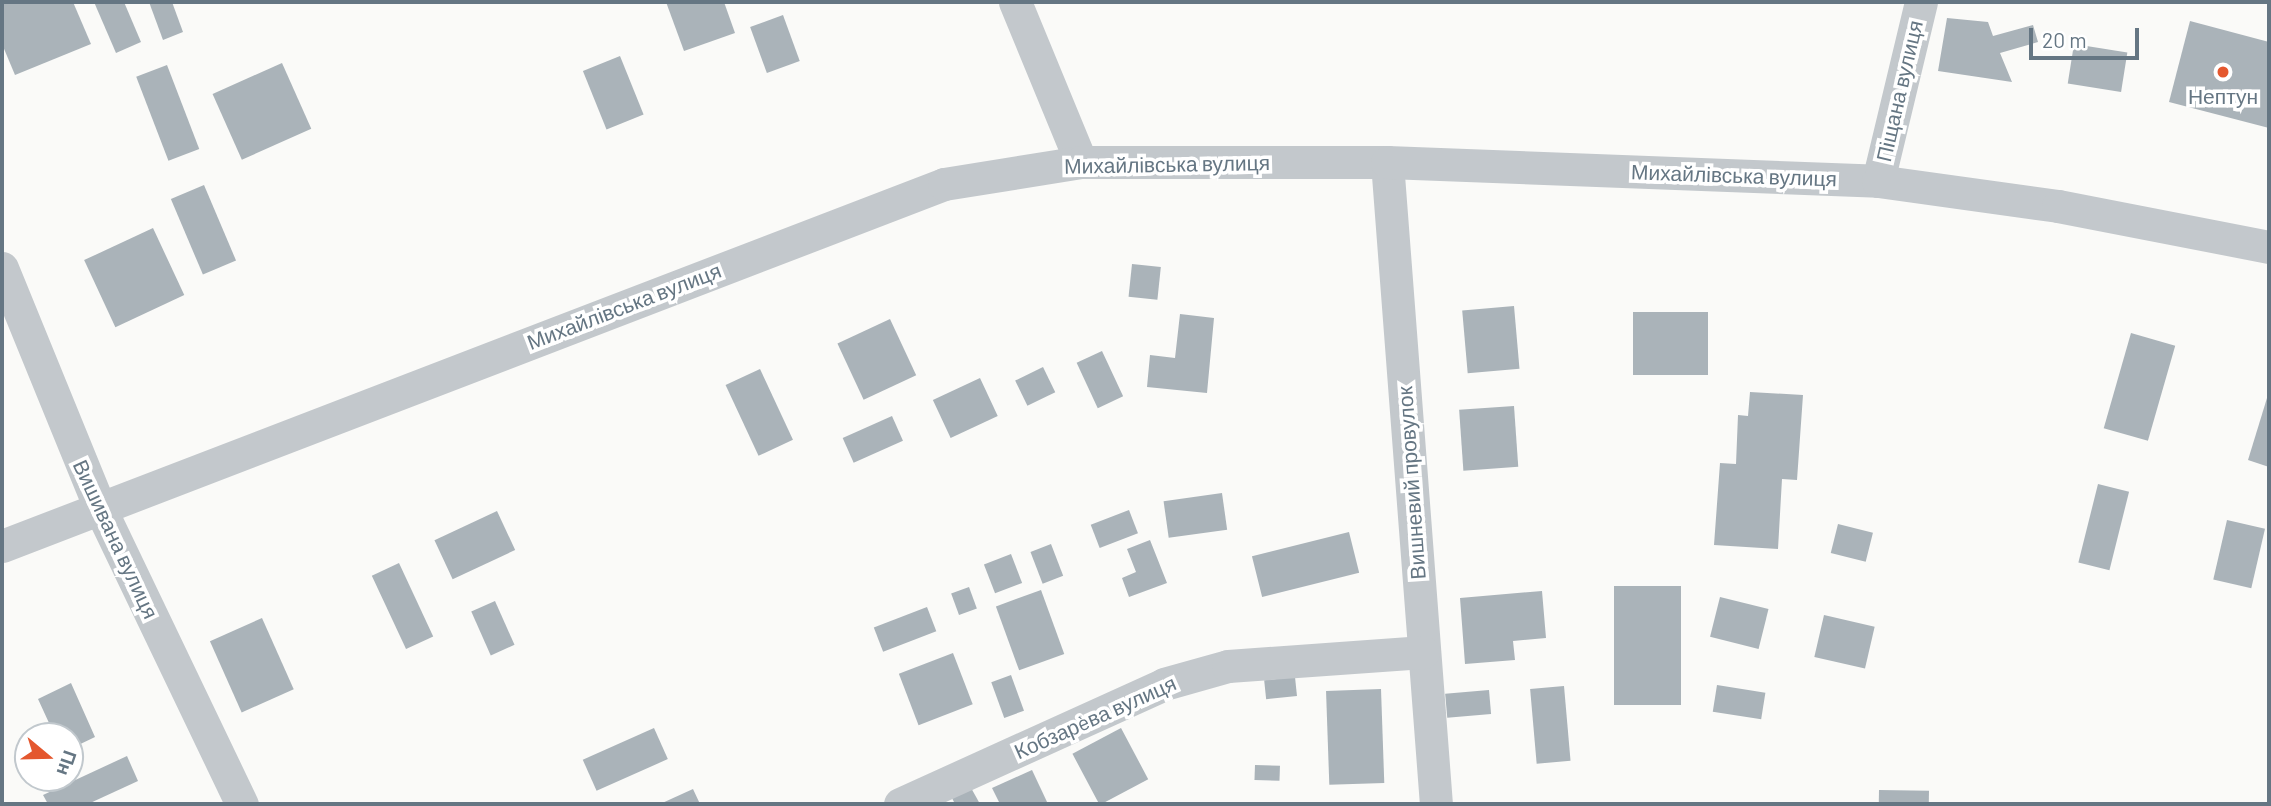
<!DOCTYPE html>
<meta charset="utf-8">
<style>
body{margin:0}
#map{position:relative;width:2271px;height:806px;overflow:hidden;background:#fafaf8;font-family:Barlow,sans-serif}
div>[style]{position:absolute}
.building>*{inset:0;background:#aab3b9;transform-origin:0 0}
.minor>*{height:33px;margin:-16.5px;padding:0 16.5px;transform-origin:16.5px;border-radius:16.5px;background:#c3c8cc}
.dots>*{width:19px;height:19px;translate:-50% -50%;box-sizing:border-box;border:4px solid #fff;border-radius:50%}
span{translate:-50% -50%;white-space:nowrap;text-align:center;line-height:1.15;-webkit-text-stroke:7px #fff;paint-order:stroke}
.street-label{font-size:21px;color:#657683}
.poi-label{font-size:21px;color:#657683}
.frame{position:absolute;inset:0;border:4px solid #657683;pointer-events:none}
.north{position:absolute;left:14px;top:722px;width:70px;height:70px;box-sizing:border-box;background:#fff;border:2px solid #c1c8cd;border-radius:50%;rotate:109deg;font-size:19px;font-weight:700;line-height:28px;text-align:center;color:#657683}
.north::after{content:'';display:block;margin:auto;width:24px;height:32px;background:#e4572e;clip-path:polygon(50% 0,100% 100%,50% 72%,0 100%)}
.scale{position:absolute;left:2029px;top:28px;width:110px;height:32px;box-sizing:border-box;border:4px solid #657683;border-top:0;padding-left:9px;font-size:21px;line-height:24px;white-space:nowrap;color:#657683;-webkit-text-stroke:5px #fff;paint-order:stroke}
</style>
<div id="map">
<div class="building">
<i style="clip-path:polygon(2px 2px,73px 2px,91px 44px,15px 75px,2px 44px)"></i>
<i style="clip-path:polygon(94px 2px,124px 2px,141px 42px,116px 53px)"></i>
<i style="clip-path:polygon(149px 2px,172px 2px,183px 32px,163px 40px)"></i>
<i style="clip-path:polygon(666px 2px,724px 2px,735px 33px,684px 51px)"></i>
<i style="left:783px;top:15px;width:49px;height:35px;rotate:70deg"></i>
<i style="clip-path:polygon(1947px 18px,1988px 22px,1993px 36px,2033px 25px,2038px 42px,2000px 53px,2012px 82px,1938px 71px)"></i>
<i style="clip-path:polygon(2190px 21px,2269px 42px,2269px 128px,2169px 102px)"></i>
<i style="left:2074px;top:44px;width:54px;height:40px;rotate:9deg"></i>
<i style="left:620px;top:56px;width:63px;height:40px;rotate:68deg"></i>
<i style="left:282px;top:63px;width:72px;height:76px;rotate:66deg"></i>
<i style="left:167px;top:65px;width:90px;height:33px;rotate:69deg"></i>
<i style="left:204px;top:185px;width:82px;height:36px;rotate:67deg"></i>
<i style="left:153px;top:228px;width:74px;height:76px;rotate:65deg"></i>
<i style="left:1132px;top:264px;width:29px;height:33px;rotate:6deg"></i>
<i style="left:1514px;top:306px;width:63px;height:52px;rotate:85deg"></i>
<i style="left:1708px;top:312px;width:63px;height:75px;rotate:90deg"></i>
<i style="clip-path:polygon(1180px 314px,1214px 318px,1207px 393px,1147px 387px,1150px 355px,1175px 358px)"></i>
<i style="left:890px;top:319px;width:62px;height:58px;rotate:65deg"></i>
<i style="left:2131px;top:333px;width:46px;height:99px;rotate:16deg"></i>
<i style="left:1102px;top:351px;width:50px;height:28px;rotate:65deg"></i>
<i style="left:1043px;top:367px;width:28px;height:31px;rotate:64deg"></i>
<i style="left:760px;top:369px;width:78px;height:38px;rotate:65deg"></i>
<i style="left:980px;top:378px;width:42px;height:52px;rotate:65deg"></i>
<i style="clip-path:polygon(1750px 392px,1803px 395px,1797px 480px,1782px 479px,1778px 549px,1714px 545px,1720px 463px,1736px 464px,1738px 415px,1748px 416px)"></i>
<i style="clip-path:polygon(2267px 398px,2269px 398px,2269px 467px,2248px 460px)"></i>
<i style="left:1514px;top:406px;width:61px;height:55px;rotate:86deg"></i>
<i style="left:892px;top:416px;width:27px;height:54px;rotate:66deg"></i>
<i style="left:2098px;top:484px;width:32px;height:81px;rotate:14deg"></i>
<i style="left:1222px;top:493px;width:37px;height:59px;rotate:82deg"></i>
<i style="left:1129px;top:510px;width:25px;height:41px;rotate:69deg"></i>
<i style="left:497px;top:511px;width:43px;height:69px;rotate:65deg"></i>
<i style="left:2227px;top:520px;width:39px;height:61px;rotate:13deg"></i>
<i style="left:1838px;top:524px;width:36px;height:30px;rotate:14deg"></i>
<i style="left:1349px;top:532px;width:42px;height:100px;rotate:76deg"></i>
<i style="clip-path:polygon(1150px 540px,1167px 583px,1129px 597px,1122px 578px,1136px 572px,1127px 549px)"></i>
<i style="left:1051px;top:544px;width:34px;height:22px;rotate:69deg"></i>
<i style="left:1011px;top:554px;width:31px;height:29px;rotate:69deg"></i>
<i style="left:399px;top:563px;width:81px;height:30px;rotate:65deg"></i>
<i style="left:1681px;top:586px;width:119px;height:67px;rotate:90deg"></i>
<i style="left:969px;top:587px;width:23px;height:19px;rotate:70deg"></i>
<i style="left:1041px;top:590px;width:68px;height:48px;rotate:70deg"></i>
<i style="clip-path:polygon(1542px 591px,1546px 638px,1513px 641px,1515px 660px,1465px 664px,1460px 598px)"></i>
<i style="left:1720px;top:597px;width:50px;height:41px;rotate:14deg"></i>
<i style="left:495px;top:601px;width:48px;height:26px;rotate:66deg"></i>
<i style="left:927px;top:607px;width:26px;height:57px;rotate:69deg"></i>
<i style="left:1824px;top:615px;width:52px;height:43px;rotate:13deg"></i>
<i style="left:262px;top:618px;width:78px;height:57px;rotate:66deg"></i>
<i style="left:953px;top:653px;width:55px;height:58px;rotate:69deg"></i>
<i style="left:1011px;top:675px;width:38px;height:21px;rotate:70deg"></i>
<i style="left:1295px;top:677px;width:19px;height:31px;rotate:84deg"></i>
<i style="clip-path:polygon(71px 683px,95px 737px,70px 749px,70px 736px,55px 736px,38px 699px)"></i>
<i style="left:1717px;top:685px;width:49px;height:27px;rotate:9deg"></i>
<i style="left:1564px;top:686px;width:75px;height:34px;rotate:85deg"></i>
<i style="left:1381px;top:689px;width:94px;height:55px;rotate:88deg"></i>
<i style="left:1489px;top:690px;width:24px;height:44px;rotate:85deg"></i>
<i style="left:654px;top:728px;width:34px;height:78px;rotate:66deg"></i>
<i style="left:1121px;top:728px;width:58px;height:55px;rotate:62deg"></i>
<i style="clip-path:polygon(127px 756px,138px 781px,88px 804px,48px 804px,43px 795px)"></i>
<i style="left:1255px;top:765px;width:25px;height:15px;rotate:2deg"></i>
<i style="clip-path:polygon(1032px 770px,1048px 804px,1000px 804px,992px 788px)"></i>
<i style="clip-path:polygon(970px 786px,980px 804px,955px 804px,951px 796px)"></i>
<i style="clip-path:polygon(693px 789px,700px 804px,660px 804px)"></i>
<i style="left:1879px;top:790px;width:50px;height:14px;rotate:1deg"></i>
</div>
<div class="minor">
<i style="left:1015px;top:2px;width:173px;rotate:67.6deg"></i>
<i style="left:1387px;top:162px;width:644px;rotate:85.64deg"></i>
<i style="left:1878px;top:181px;width:184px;rotate:-76.5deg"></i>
<i style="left:2px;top:268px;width:257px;rotate:67.8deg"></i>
<i style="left:99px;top:506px;width:331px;rotate:64.4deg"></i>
<i style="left:2px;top:546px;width:1009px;rotate:-21.02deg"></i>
<i style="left:944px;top:184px;width:139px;rotate:-9.1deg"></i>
<i style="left:1081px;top:162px;width:306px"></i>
<i style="left:1387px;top:162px;width:491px;rotate:2.2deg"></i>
<i style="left:1878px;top:181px;width:182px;rotate:7.9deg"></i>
<i style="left:2058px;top:206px;width:215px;rotate:11deg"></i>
<i style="left:900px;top:804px;width:290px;rotate:-24.4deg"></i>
<i style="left:1164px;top:684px;width:66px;rotate:-15.7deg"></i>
<i style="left:1228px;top:666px;width:196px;rotate:-4.1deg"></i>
</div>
<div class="dots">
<i style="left:2223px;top:72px;background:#e4572e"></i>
</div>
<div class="street-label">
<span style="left:1899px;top:91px;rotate:-77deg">Піщана вулиця</span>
<span style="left:1167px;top:164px;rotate:-1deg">Михайлівська вулиця</span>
<span style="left:1734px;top:175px;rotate:2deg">Михайлівська вулиця</span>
<span style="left:624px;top:306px;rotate:-21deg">Михайлівська вулиця</span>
<span style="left:1411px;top:483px;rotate:-94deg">Вишневий провулок</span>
<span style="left:116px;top:539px;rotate:65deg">Вишивана вулиця</span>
<span style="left:1095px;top:717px;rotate:-24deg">Кобзарèва вулиця</span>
</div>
<div class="poi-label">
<span style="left:2223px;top:96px">Нептун</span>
</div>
<div class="frame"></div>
<div class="north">Пн</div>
<div class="scale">20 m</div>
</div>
